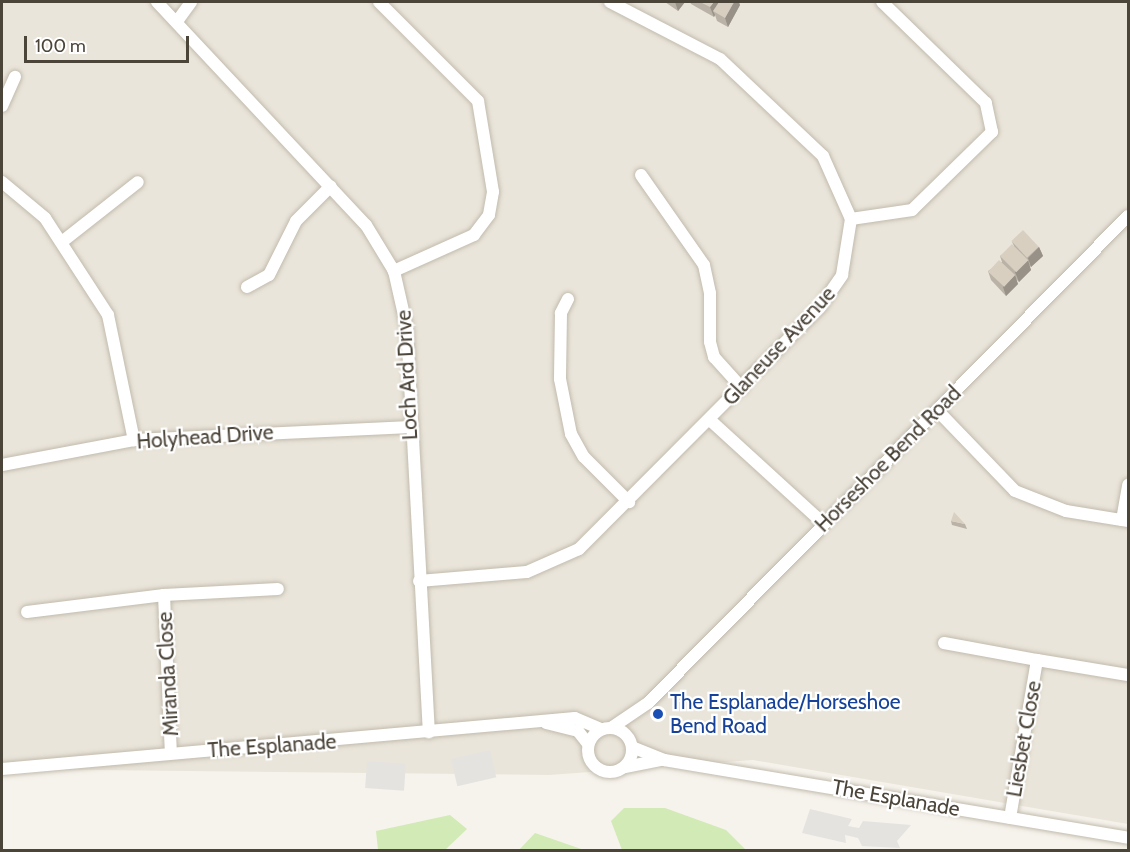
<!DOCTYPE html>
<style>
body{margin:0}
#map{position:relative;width:1130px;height:852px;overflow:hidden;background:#f6f3ec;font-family:Cabin,sans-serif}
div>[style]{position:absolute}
.residential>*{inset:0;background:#eae5da}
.green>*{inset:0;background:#d2eab5}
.parking>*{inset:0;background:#e5e3e0;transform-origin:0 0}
.roads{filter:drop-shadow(0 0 2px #c2bbae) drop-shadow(0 0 2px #c2bbae)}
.minor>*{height:12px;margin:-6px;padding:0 6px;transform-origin:6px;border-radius:6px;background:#fff}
.minor>.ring{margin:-6px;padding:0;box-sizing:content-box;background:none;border:12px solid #fff;border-radius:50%}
.wall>*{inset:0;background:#bab2a6}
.shaded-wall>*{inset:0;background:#979187}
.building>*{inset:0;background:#d8cfc1;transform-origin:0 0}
.dots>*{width:16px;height:16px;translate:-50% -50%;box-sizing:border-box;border:3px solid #fff;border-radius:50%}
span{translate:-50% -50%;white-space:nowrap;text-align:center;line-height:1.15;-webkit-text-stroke:4.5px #fff;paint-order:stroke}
.street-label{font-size:21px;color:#4b4439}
.transit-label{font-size:21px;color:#164399}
.left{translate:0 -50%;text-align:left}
.frame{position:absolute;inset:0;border:3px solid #4b4439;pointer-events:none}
.scale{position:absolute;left:24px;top:36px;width:165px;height:27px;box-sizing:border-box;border:3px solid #4b4439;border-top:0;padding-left:8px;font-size:18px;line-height:21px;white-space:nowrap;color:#4b4439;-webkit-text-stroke:4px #fff;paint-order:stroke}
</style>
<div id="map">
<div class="residential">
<i style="clip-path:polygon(2px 2px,1128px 2px,1128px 824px,753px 760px,549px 775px,2px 769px)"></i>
</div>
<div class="green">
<i style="clip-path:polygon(624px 808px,665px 808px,726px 830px,746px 850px,622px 850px,611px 821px)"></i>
<i style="clip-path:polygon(450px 815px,467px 829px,445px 850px,378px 850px,376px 831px)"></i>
<i style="clip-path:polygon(535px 833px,584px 850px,519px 850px)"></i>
</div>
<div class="parking">
<i style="left:490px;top:750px;width:28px;height:40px;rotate:77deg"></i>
<i style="left:367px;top:761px;width:39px;height:27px;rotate:4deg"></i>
<i style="clip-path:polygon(810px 809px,852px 819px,848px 826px,859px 828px,863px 821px,911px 825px,897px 841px,900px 848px,862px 846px,858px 838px,845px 835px,846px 843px,802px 833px)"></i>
</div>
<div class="roads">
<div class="minor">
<i style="left:157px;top:2px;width:306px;rotate:46.9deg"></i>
<i style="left:366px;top:225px;width:54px;rotate:58.7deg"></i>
<i style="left:394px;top:271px;width:58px;rotate:77.2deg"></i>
<i style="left:407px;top:328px;width:405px;rotate:86.9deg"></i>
<i style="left:379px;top:2px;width:140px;rotate:45deg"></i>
<i style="left:478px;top:101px;width:92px;rotate:80.6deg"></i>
<i style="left:493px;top:192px;width:23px;rotate:100deg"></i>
<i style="left:489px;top:215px;width:25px;rotate:127deg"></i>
<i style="left:474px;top:235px;width:88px;rotate:155.8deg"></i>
<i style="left:178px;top:20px;width:22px;rotate:-54deg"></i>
<i style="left:2px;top:106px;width:32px;rotate:-66deg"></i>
<i style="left:641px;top:175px;width:110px;rotate:55deg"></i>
<i style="left:704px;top:265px;width:29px;rotate:78deg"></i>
<i style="left:710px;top:293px;width:49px;rotate:90deg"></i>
<i style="left:710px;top:342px;width:16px;rotate:75deg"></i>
<i style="left:714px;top:357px;width:42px;rotate:47.9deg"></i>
<i style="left:2px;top:182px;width:56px;rotate:39.9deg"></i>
<i style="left:45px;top:218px;width:116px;rotate:57deg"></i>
<i style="left:108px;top:315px;width:128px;rotate:78.3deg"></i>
<i style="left:851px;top:219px;width:62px;rotate:-8.4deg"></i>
<i style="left:912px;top:210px;width:112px;rotate:-44.3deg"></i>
<i style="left:992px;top:132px;width:30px;rotate:-102deg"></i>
<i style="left:986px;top:103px;width:145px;rotate:-135.8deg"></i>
<i style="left:63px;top:241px;width:95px;rotate:-38.2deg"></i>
<i style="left:247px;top:287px;width:25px;rotate:-29deg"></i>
<i style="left:269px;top:275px;width:60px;rotate:-63.4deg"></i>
<i style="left:296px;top:221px;width:49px;rotate:-45deg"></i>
<i style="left:568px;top:299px;width:16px;rotate:117deg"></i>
<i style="left:561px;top:313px;width:66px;rotate:90.9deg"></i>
<i style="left:560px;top:379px;width:56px;rotate:78.7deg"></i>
<i style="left:571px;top:434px;width:26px;rotate:61deg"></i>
<i style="left:584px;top:457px;width:64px;rotate:45deg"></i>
<i style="left:937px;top:410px;width:112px;rotate:46.1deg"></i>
<i style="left:1015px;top:491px;width:55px;rotate:21.4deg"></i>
<i style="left:1066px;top:511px;width:63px;rotate:9.2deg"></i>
<i style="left:710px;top:420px;width:154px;rotate:42.4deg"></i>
<i style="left:2px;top:465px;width:134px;rotate:-10.7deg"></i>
<i style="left:134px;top:440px;width:277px;rotate:-2.7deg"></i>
<i style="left:1122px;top:520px;width:36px;rotate:-80deg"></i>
<i style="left:419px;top:581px;width:108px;rotate:-4.8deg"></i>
<i style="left:527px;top:572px;width:57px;rotate:-23.9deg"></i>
<i style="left:579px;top:549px;width:342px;rotate:-45.1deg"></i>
<i style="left:820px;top:307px;width:39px;rotate:-55deg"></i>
<i style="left:842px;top:275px;width:57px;rotate:-80.9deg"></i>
<i style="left:851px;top:219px;width:69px;rotate:-114deg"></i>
<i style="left:823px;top:156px;width:141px;rotate:-136.7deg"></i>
<i style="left:720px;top:59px;width:124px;rotate:-152.6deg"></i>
<i style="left:164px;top:595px;width:114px;rotate:-3deg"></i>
<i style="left:27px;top:612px;width:138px;rotate:-7.1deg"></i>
<i style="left:164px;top:595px;width:158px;rotate:87.5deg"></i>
<i style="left:944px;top:643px;width:95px;rotate:10.4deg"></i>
<i style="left:1037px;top:660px;width:160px;rotate:99.7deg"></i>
<i style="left:1037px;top:660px;width:92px;rotate:9.4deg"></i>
<i style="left:546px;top:723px;width:33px;rotate:14deg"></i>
<i style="left:578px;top:731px;width:16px;rotate:52deg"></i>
<i class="ring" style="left:588px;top:728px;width:32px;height:32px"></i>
<i style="left:611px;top:728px;width:45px;rotate:-34deg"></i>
<i style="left:648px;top:703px;width:684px;rotate:-45.41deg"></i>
<i style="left:632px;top:747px;width:35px;rotate:22deg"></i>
<i style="left:664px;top:760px;width:471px;rotate:9.5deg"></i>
<i style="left:625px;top:767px;width:36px;rotate:-11deg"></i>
<i style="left:2px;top:769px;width:575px;rotate:-5.09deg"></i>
<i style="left:575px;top:718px;width:28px;rotate:23deg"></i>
</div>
</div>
<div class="wall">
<i style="clip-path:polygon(665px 2px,685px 2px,678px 11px)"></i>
<i style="clip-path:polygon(690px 2px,718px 2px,740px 5px,728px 27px,717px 21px,715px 15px,714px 17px,691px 4px)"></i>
<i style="clip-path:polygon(1012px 242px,1039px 247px,1043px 256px,1031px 267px,1029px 265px,1031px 270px,1019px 282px,1016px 279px,1018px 284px,1006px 296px,991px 280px,988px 271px,1002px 262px,1000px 256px,1014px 246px)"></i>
<i style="clip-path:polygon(951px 521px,965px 524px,967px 529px,952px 525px)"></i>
</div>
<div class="shaded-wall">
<i style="clip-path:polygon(675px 2px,685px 2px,678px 11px)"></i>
<i style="clip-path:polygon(714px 2px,718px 2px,720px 6px,713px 11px,715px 15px,714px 17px,710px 7px)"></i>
<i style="clip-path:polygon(734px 2px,739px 2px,740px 5px,728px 27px,725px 18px)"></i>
<i style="clip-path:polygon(1039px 247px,1043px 256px,1031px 267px,1028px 258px)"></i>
<i style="clip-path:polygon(1028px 260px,1031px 270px,1019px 282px,1015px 272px)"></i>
<i style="clip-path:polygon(1015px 275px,1018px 284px,1006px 296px,1003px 287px)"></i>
</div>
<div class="building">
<i style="clip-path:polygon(700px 2px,714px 2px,710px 7px)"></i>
<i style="clip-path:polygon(719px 2px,734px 2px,725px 18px,713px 11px)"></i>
<i style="left:1023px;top:230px;width:23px;height:16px;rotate:47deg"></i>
<i style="left:1012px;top:244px;width:23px;height:17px;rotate:45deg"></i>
<i style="left:999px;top:260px;width:22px;height:16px;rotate:43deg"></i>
<i style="clip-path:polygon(954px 512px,965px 524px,951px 521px)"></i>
</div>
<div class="dots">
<i style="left:658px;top:714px;background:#1a4fb4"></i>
</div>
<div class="street-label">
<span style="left:779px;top:346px;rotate:-47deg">Glaneuse Avenue</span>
<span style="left:407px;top:375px;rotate:-93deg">Loch Ard Drive</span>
<span style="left:205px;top:437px;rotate:-4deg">Holyhead Drive</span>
<span style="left:888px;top:459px;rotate:-45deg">Horseshoe Bend Road</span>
<span style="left:168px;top:674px;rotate:-93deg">Miranda Close</span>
<span style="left:1024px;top:739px;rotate:-80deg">Liesbet Close</span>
<span style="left:272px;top:746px;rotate:-4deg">The Esplanade</span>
<span style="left:896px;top:798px;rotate:10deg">The Esplanade</span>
</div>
<div class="transit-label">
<span class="left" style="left:670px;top:714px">The Esplanade/Horseshoe<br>Bend Road</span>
</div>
<div class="frame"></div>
<div class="scale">100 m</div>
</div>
